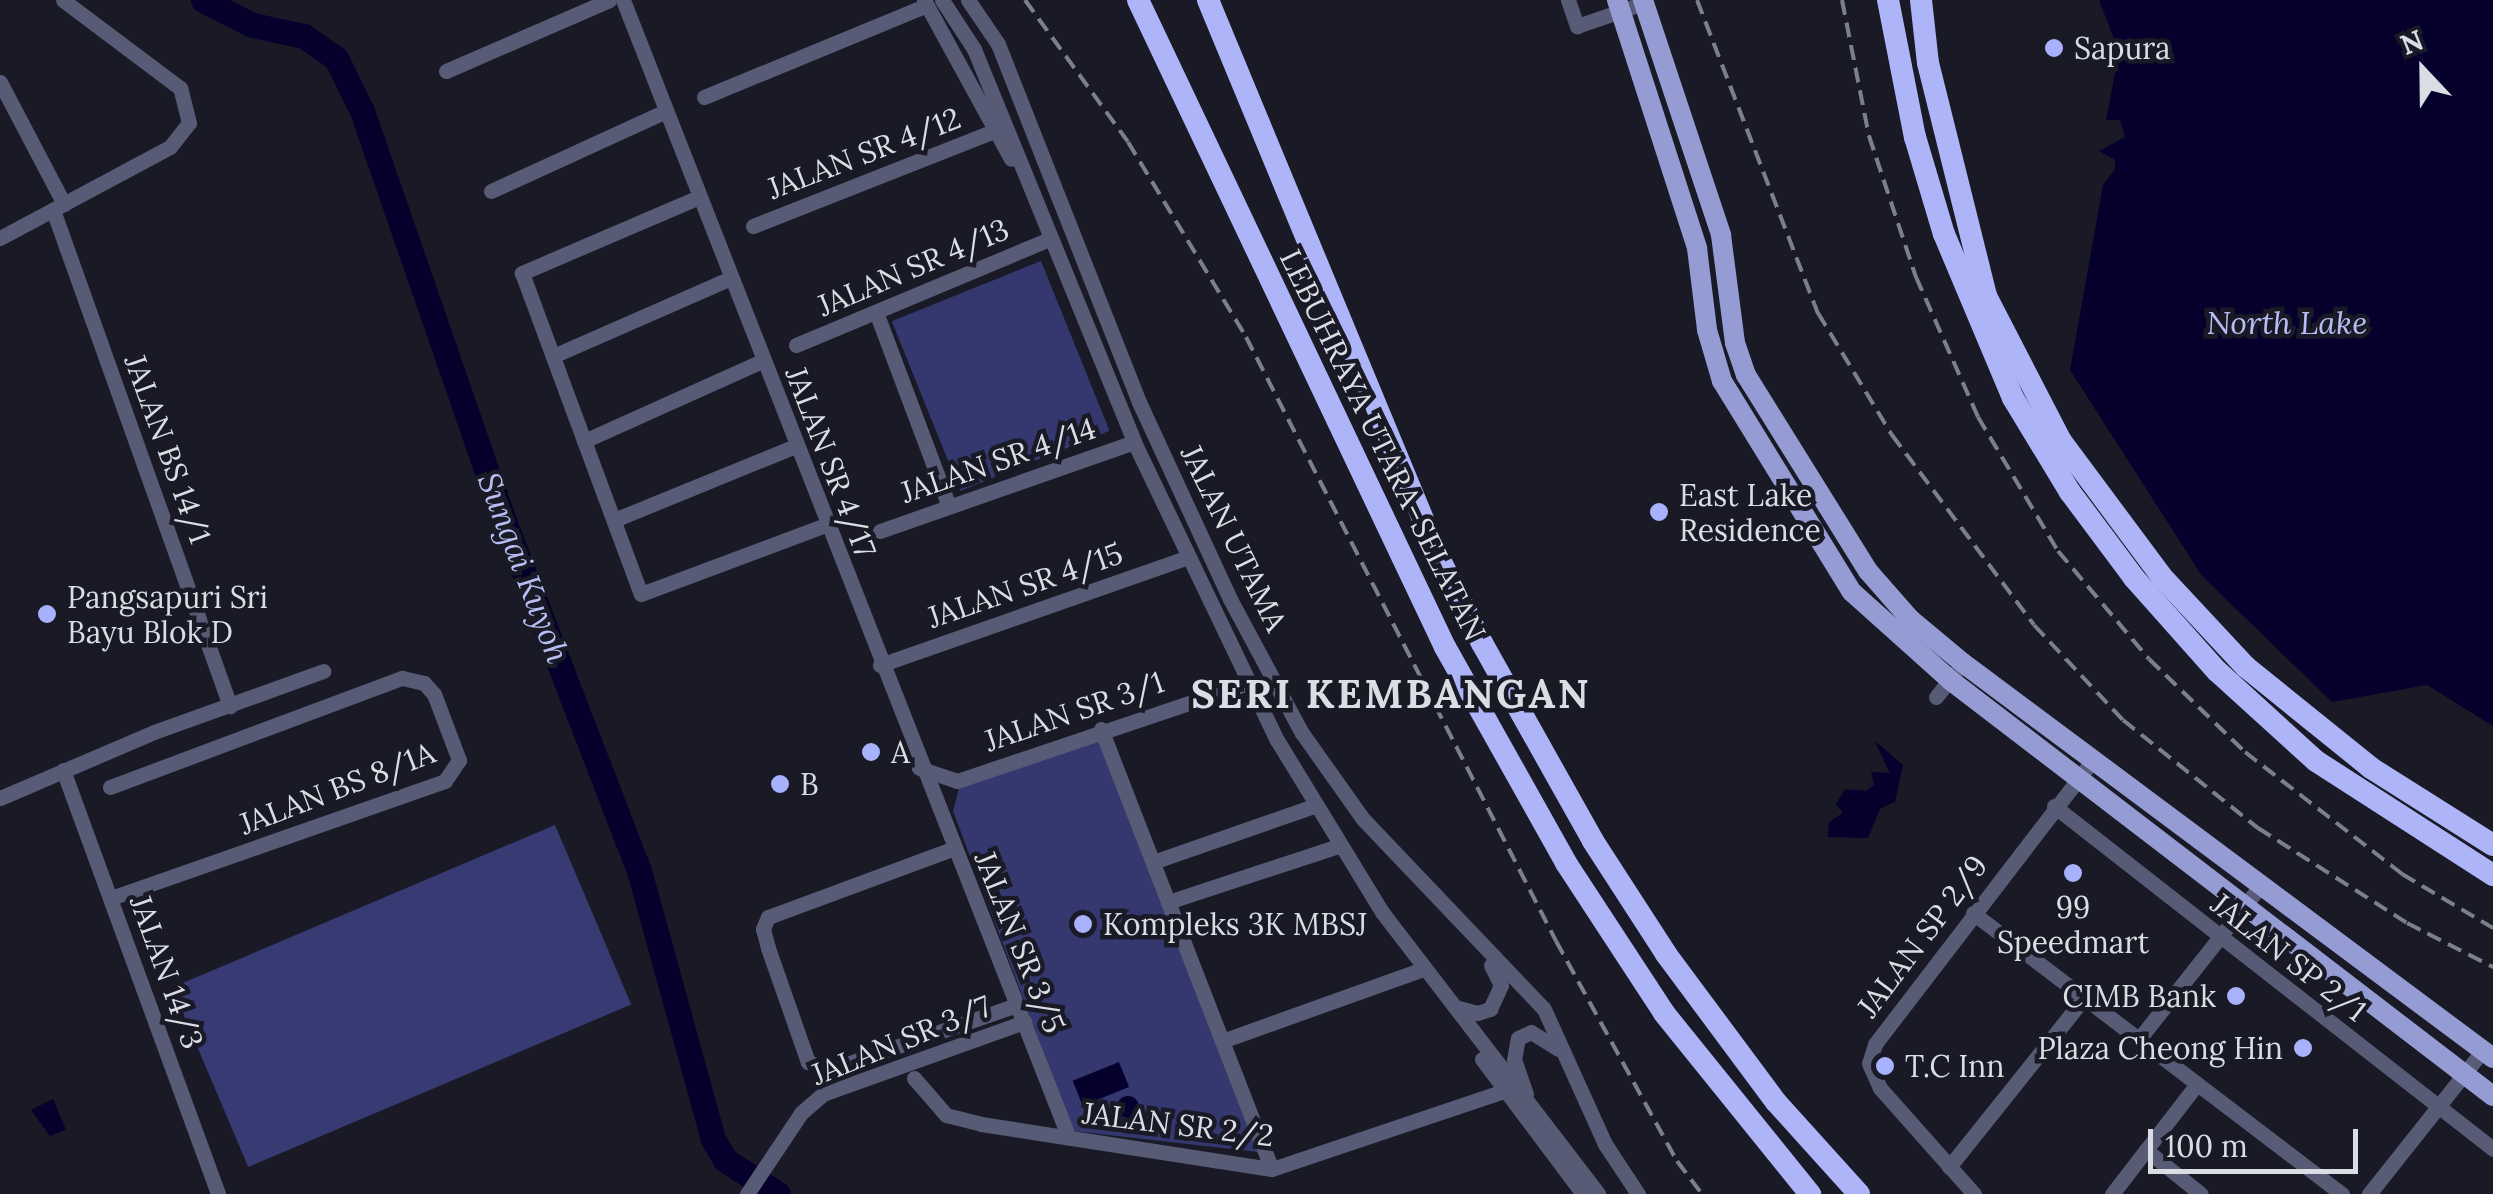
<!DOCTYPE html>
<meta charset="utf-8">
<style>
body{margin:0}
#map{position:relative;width:2493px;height:1194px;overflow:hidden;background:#191a25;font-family:Lora,serif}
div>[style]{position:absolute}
.green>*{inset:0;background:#35386e;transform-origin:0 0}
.forest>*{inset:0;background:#383b73;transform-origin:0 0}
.water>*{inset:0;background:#06002d;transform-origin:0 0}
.round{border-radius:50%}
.river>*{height:25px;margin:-12.5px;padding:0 12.5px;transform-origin:12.5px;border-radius:12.5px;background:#06002d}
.minor>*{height:15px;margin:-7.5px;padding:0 7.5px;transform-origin:7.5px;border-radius:7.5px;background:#575b75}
.major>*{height:20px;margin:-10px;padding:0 10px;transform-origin:10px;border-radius:10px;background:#949cd3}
.highway>*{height:22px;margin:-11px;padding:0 11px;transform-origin:11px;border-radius:11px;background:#adb5f8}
.rail>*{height:4px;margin-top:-2px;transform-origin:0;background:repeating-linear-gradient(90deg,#7e8089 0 15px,transparent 0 23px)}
.dots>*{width:28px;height:28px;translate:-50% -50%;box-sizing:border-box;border:5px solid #191a25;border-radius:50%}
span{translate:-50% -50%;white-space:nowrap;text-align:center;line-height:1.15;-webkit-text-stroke:9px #191a25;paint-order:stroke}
.poi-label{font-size:30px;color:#dbdde5}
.left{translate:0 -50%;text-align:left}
.right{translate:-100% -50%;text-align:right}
.street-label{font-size:30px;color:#dbdde5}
.water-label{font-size:32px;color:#b6bdf2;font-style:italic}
.district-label{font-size:40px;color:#dbdde5;font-weight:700;letter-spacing:2.5px}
.north{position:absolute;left:2373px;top:20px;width:100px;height:100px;-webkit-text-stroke:8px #191a25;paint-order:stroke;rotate:338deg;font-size:28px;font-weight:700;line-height:40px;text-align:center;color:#dbdde5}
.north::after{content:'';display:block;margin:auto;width:35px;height:45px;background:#dbdde5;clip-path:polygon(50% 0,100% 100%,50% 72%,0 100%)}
.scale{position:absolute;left:2148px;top:1129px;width:210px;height:45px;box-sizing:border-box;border:5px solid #dbdde5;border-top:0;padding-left:12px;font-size:30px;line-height:35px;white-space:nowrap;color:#dbdde5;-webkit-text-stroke:8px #191a25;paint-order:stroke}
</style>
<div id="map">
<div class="green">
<i style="left:1041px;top:261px;width:183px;height:161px;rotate:68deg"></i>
<i style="clip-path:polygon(1099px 741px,1258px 1152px,1073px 1131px,953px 811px,959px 788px)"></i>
</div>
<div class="forest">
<i style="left:555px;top:825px;width:195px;height:416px;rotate:67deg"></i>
</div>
<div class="water">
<i style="clip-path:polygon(2099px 0,2493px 0,2493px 726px,2427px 685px,2332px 702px,2202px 576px,2070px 370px,2103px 185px,2115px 169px,2115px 160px,2099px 151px,2125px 137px,2120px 120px,2106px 120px,2119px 52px)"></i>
<i style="clip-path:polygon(1874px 740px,1903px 765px,1895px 802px,1880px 809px,1868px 838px,1828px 837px,1829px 822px,1843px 813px,1836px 804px,1845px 789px,1866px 791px,1874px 785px,1871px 772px,1890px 773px)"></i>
<i style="left:1119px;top:1062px;width:27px;height:50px;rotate:68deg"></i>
<i class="round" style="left:1117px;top:1096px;width:22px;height:22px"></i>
<i style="clip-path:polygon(53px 1099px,66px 1130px,50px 1136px,31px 1110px)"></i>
</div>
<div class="river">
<i style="left:203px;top:0;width:55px;rotate:27deg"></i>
<i style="left:252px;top:25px;width:53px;rotate:11.9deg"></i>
<i style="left:304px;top:36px;width:39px;rotate:35deg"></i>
<i style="left:336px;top:58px;width:59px;rotate:63.9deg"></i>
<i style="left:362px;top:111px;width:434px;rotate:70.9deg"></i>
<i style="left:504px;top:521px;width:378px;rotate:68.9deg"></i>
<i style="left:640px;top:874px;width:275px;rotate:74.6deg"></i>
<i style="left:713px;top:1139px;width:24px;rotate:60deg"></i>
<i style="left:725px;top:1160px;width:63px;rotate:32.7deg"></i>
</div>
<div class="minor">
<i style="left:623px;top:0;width:1222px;rotate:68.6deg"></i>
<i style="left:924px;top:0;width:181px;rotate:61.3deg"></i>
<i style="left:942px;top:0;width:59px;rotate:56.9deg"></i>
<i style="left:974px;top:49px;width:424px;rotate:67.8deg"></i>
<i style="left:1134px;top:442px;width:331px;rotate:64.4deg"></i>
<i style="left:1277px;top:740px;width:202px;rotate:58.6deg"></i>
<i style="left:1382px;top:912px;width:355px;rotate:52.5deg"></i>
<i style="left:968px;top:0;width:53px;rotate:55.7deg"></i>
<i style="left:998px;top:44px;width:385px;rotate:68.5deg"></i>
<i style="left:1139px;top:402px;width:217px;rotate:65.2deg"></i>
<i style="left:1230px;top:599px;width:152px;rotate:61.8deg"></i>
<i style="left:1302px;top:733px;width:105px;rotate:54.7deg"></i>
<i style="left:1363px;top:819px;width:262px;rotate:46.4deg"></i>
<i style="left:1544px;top:1009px;width:148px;rotate:65.7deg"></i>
<i style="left:1605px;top:1144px;width:60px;rotate:56.6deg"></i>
<i style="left:1568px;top:0;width:28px;rotate:71deg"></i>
<i style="left:1577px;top:26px;width:71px;rotate:-18.9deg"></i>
<i style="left:446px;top:71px;width:178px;rotate:-23.5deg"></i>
<i style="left:0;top:82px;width:138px;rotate:62.3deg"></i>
<i style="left:704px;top:97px;width:241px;rotate:-22.4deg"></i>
<i style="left:491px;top:191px;width:192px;rotate:-24.6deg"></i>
<i style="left:699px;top:197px;width:193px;rotate:156.8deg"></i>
<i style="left:522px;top:273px;width:342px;rotate:69.7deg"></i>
<i style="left:641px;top:594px;width:197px;rotate:-20.5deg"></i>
<i style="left:53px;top:210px;width:527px;rotate:70.36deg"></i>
<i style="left:753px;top:226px;width:259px;rotate:-21.5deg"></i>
<i style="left:0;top:238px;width:193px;rotate:-28.2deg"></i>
<i style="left:170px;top:147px;width:31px;rotate:-52deg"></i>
<i style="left:189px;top:123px;width:36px;rotate:-104deg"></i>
<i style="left:180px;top:88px;width:146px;rotate:-143.1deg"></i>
<i style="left:876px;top:312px;width:207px;rotate:69.4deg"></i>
<i style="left:796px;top:345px;width:275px;rotate:-22.7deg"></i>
<i style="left:553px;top:356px;width:194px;rotate:-23.7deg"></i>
<i style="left:584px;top:441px;width:195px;rotate:-24.2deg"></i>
<i style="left:614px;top:520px;width:196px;rotate:-22.2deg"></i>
<i style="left:880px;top:531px;width:269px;rotate:-19.3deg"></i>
<i style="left:880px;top:665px;width:326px;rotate:-19.3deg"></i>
<i style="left:1936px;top:697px;width:31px;rotate:-52deg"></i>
<i style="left:1101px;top:729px;width:472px;rotate:68.8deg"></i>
<i style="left:919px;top:768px;width:40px;rotate:18.9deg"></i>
<i style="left:957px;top:781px;width:307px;rotate:-18.6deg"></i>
<i style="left:63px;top:770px;width:451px;rotate:69.9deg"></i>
<i style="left:110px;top:787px;width:312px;rotate:-20.5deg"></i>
<i style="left:402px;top:678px;width:23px;rotate:13deg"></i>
<i style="left:424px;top:683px;width:15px;rotate:48deg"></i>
<i style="left:434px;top:694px;width:71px;rotate:69.3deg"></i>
<i style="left:459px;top:760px;width:25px;rotate:124deg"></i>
<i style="left:445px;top:781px;width:354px;rotate:160.7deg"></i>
<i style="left:0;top:798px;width:168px;rotate:-23.2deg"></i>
<i style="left:154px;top:732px;width:180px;rotate:-19.8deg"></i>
<i style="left:2054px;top:806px;width:557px;rotate:38deg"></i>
<i style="left:952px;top:849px;width:196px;rotate:159.7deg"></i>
<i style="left:768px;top:917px;width:13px;rotate:113deg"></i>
<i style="left:763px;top:929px;width:20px;rotate:75deg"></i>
<i style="left:768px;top:948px;width:121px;rotate:70.7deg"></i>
<i style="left:808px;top:1062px;width:22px;rotate:21deg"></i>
<i style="left:829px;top:1070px;width:199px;rotate:-19.1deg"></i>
<i style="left:1153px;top:862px;width:170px;rotate:-19.2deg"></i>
<i style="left:1168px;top:902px;width:179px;rotate:-18.2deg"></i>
<i style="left:1973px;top:913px;width:464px;rotate:37.3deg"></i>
<i style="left:1455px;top:1007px;width:23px;rotate:15deg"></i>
<i style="left:1477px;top:1013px;width:14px;rotate:-17deg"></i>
<i style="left:1490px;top:1009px;width:26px;rotate:-65deg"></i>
<i style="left:1501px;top:985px;width:22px;rotate:-117deg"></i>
<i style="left:2139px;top:1039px;width:196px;rotate:-51.6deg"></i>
<i style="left:1222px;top:1041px;width:214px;rotate:-19.7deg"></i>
<i style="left:1482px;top:1059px;width:169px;rotate:53.2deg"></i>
<i style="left:914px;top:1078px;width:49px;rotate:49.1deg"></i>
<i style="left:946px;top:1115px;width:36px;rotate:14deg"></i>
<i style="left:981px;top:1124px;width:294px;rotate:8.8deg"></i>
<i style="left:1272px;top:1169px;width:245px;rotate:-18.6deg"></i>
<i style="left:1526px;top:1094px;width:36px;rotate:-109deg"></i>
<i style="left:1514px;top:1060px;width:22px;rotate:-80deg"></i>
<i style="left:1518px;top:1038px;width:14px;rotate:-25deg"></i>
<i style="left:1531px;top:1032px;width:32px;rotate:32deg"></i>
<i style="left:2146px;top:1150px;width:70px;rotate:38.7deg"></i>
<i style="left:1949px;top:1167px;width:216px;rotate:-51.4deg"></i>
<i style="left:747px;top:1194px;width:97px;rotate:-56.3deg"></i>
<i style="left:801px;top:1113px;width:29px;rotate:-41deg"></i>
<i style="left:823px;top:1094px;width:214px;rotate:-19.7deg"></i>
<i style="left:1974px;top:1194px;width:142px;rotate:-131.6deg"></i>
<i style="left:1880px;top:1088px;width:27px;rotate:-114deg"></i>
<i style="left:1869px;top:1063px;width:20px;rotate:-72deg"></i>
<i style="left:1875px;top:1044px;width:358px;rotate:-52.5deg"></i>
<i style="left:2112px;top:1194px;width:139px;rotate:-52.3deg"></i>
<i style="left:2369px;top:1194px;width:184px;rotate:-51.6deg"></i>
</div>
<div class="major">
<i style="left:1617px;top:0;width:261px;rotate:72.1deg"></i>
<i style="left:1697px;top:248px;width:83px;rotate:83deg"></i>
<i style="left:1707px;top:330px;width:53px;rotate:73.6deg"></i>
<i style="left:1722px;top:381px;width:248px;rotate:58.4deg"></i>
<i style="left:1852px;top:592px;width:132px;rotate:41.9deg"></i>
<i style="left:1950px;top:680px;width:684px;rotate:37.46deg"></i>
<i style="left:1643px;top:0;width:248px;rotate:71.6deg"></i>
<i style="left:1721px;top:235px;width:109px;rotate:82.6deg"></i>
<i style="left:1735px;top:343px;width:34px;rotate:71deg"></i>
<i style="left:1746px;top:375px;width:231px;rotate:58.1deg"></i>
<i style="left:1868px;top:571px;width:64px;rotate:48.8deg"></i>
<i style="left:1910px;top:619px;width:69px;rotate:39.7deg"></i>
<i style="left:1963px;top:663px;width:661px;rotate:36.7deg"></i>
</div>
<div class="highway">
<i style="left:1138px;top:0;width:716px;rotate:64.62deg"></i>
<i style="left:1445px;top:647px;width:248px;rotate:60.7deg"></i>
<i style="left:1566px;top:863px;width:179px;rotate:56.8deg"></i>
<i style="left:1664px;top:1013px;width:233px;rotate:51.1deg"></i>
<i style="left:1208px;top:0;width:606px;rotate:67.5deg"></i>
<i style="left:1440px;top:560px;width:93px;rotate:63.2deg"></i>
<i style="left:1482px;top:643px;width:227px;rotate:60.7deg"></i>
<i style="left:1593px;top:841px;width:135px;rotate:57.1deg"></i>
<i style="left:1666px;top:954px;width:184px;rotate:53.4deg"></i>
<i style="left:1776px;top:1102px;width:124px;rotate:47.9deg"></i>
<i style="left:1888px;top:0;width:140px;rotate:78.9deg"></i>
<i style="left:1915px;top:137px;width:101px;rotate:73.4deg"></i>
<i style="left:1944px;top:234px;width:178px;rotate:67.2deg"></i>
<i style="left:2013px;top:398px;width:110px;rotate:58.8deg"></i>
<i style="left:2070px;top:492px;width:107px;rotate:53.3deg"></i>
<i style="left:2134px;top:578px;width:125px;rotate:48.3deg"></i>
<i style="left:2217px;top:671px;width:134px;rotate:42.3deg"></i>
<i style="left:2316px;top:761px;width:211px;rotate:32.8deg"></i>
<i style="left:1921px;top:0;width:63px;rotate:83.7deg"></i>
<i style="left:1928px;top:63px;width:240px;rotate:76deg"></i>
<i style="left:1986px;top:296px;width:163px;rotate:62.7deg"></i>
<i style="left:2061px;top:441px;width:169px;rotate:53.4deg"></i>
<i style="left:2162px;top:577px;width:123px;rotate:47deg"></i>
<i style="left:2246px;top:667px;width:161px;rotate:38.9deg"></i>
<i style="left:2371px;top:768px;width:144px;rotate:32.3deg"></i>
</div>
<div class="rail">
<i style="left:1025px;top:0;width:175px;rotate:54deg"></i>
<i style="left:1128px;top:142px;width:228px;rotate:58.8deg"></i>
<i style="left:1246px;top:337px;width:679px;rotate:62.83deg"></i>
<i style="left:1556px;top:941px;width:251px;rotate:61.2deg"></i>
<i style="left:1677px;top:1161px;width:41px;rotate:52.9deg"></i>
<i style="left:1697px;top:0;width:336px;rotate:68.9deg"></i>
<i style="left:1818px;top:313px;width:143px;rotate:58.8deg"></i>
<i style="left:1892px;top:435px;width:237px;rotate:53.2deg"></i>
<i style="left:2034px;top:625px;width:130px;rotate:46.9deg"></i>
<i style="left:2123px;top:720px;width:173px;rotate:38.7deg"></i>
<i style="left:2258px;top:828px;width:177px;rotate:32.5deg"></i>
<i style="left:2407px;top:923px;width:97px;rotate:27.1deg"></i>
<i style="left:1842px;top:0;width:139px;rotate:78.8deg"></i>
<i style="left:1869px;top:136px;width:149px;rotate:71.6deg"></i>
<i style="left:1916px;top:277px;width:153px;rotate:66.1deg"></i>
<i style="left:1978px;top:417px;width:156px;rotate:59.2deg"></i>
<i style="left:2058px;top:551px;width:141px;rotate:49.9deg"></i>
<i style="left:2149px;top:659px;width:134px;rotate:44.1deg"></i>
<i style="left:2245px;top:752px;width:199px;rotate:37.8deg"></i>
<i style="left:2402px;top:874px;width:106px;rotate:30.7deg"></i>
</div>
<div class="dots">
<i style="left:2054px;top:48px;background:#a7b1fc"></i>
<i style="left:1659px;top:512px;background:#a7b1fc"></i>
<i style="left:47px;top:614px;background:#a7b1fc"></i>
<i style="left:871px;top:752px;background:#a7b1fc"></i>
<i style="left:780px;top:784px;background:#a7b1fc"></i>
<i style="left:2073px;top:873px;background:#a7b1fc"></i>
<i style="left:1083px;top:924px;background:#a7b1fc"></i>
<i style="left:2236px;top:996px;background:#a7b1fc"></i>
<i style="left:2303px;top:1048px;background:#a7b1fc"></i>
<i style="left:1885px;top:1066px;background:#a7b1fc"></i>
</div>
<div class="poi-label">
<span class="left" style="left:2074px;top:48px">Sapura</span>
<span class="left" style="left:1679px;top:512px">East Lake<br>Residence</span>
<span class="left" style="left:67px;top:614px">Pangsapuri Sri<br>Bayu Blok D</span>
<span class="left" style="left:891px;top:752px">A</span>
<span class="left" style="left:800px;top:784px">B</span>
<span style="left:2073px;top:924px">99<br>Speedmart</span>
<span class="left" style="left:1103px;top:924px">Kompleks 3K MBSJ</span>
<span class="right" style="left:2216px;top:996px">CIMB Bank</span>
<span class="right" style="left:2283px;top:1048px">Plaza Cheong Hin</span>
<span class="left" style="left:1905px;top:1066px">T.C Inn</span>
</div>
<div class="street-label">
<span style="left:864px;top:153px;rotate:-21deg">JALAN SR 4/12</span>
<span style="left:913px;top:267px;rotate:-23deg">JALAN SR 4/13</span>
<span style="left:1383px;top:445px;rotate:64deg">LEBUHRAYA UTARA–SELATAN</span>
<span style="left:168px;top:449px;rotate:70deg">JALAN BS 14/1</span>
<span style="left:998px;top:460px;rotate:-19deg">JALAN SR 4/14</span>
<span style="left:831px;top:462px;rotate:69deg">JALAN SR 4/17</span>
<span style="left:1234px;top:538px;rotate:64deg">JALAN UTAMA</span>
<span style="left:1025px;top:585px;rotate:-19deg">JALAN SR 4/15</span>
<span style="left:1074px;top:711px;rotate:-19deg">JALAN SR 3/1</span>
<span style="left:337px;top:788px;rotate:-21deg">JALAN BS 8/1A</span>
<span style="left:1922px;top:936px;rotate:-53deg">JALAN SP 2/9</span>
<span style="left:1020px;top:942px;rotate:68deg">JALAN SR 3/5</span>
<span style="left:2289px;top:957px;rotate:38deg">JALAN SP 2/1</span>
<span style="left:167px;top:972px;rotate:70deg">JALAN 14/3</span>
<span style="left:901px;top:1040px;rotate:-22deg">JALAN SR 3/7</span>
<span style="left:1178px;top:1124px;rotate:7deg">JALAN SR 2/2</span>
</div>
<div class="water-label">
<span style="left:2287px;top:323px">North Lake</span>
<span style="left:523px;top:568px;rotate:69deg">Sungai Kuyoh</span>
</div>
<div class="district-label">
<span style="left:1391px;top:694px">SERI KEMBANGAN</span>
</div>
<div class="north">N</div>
<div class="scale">100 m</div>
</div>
